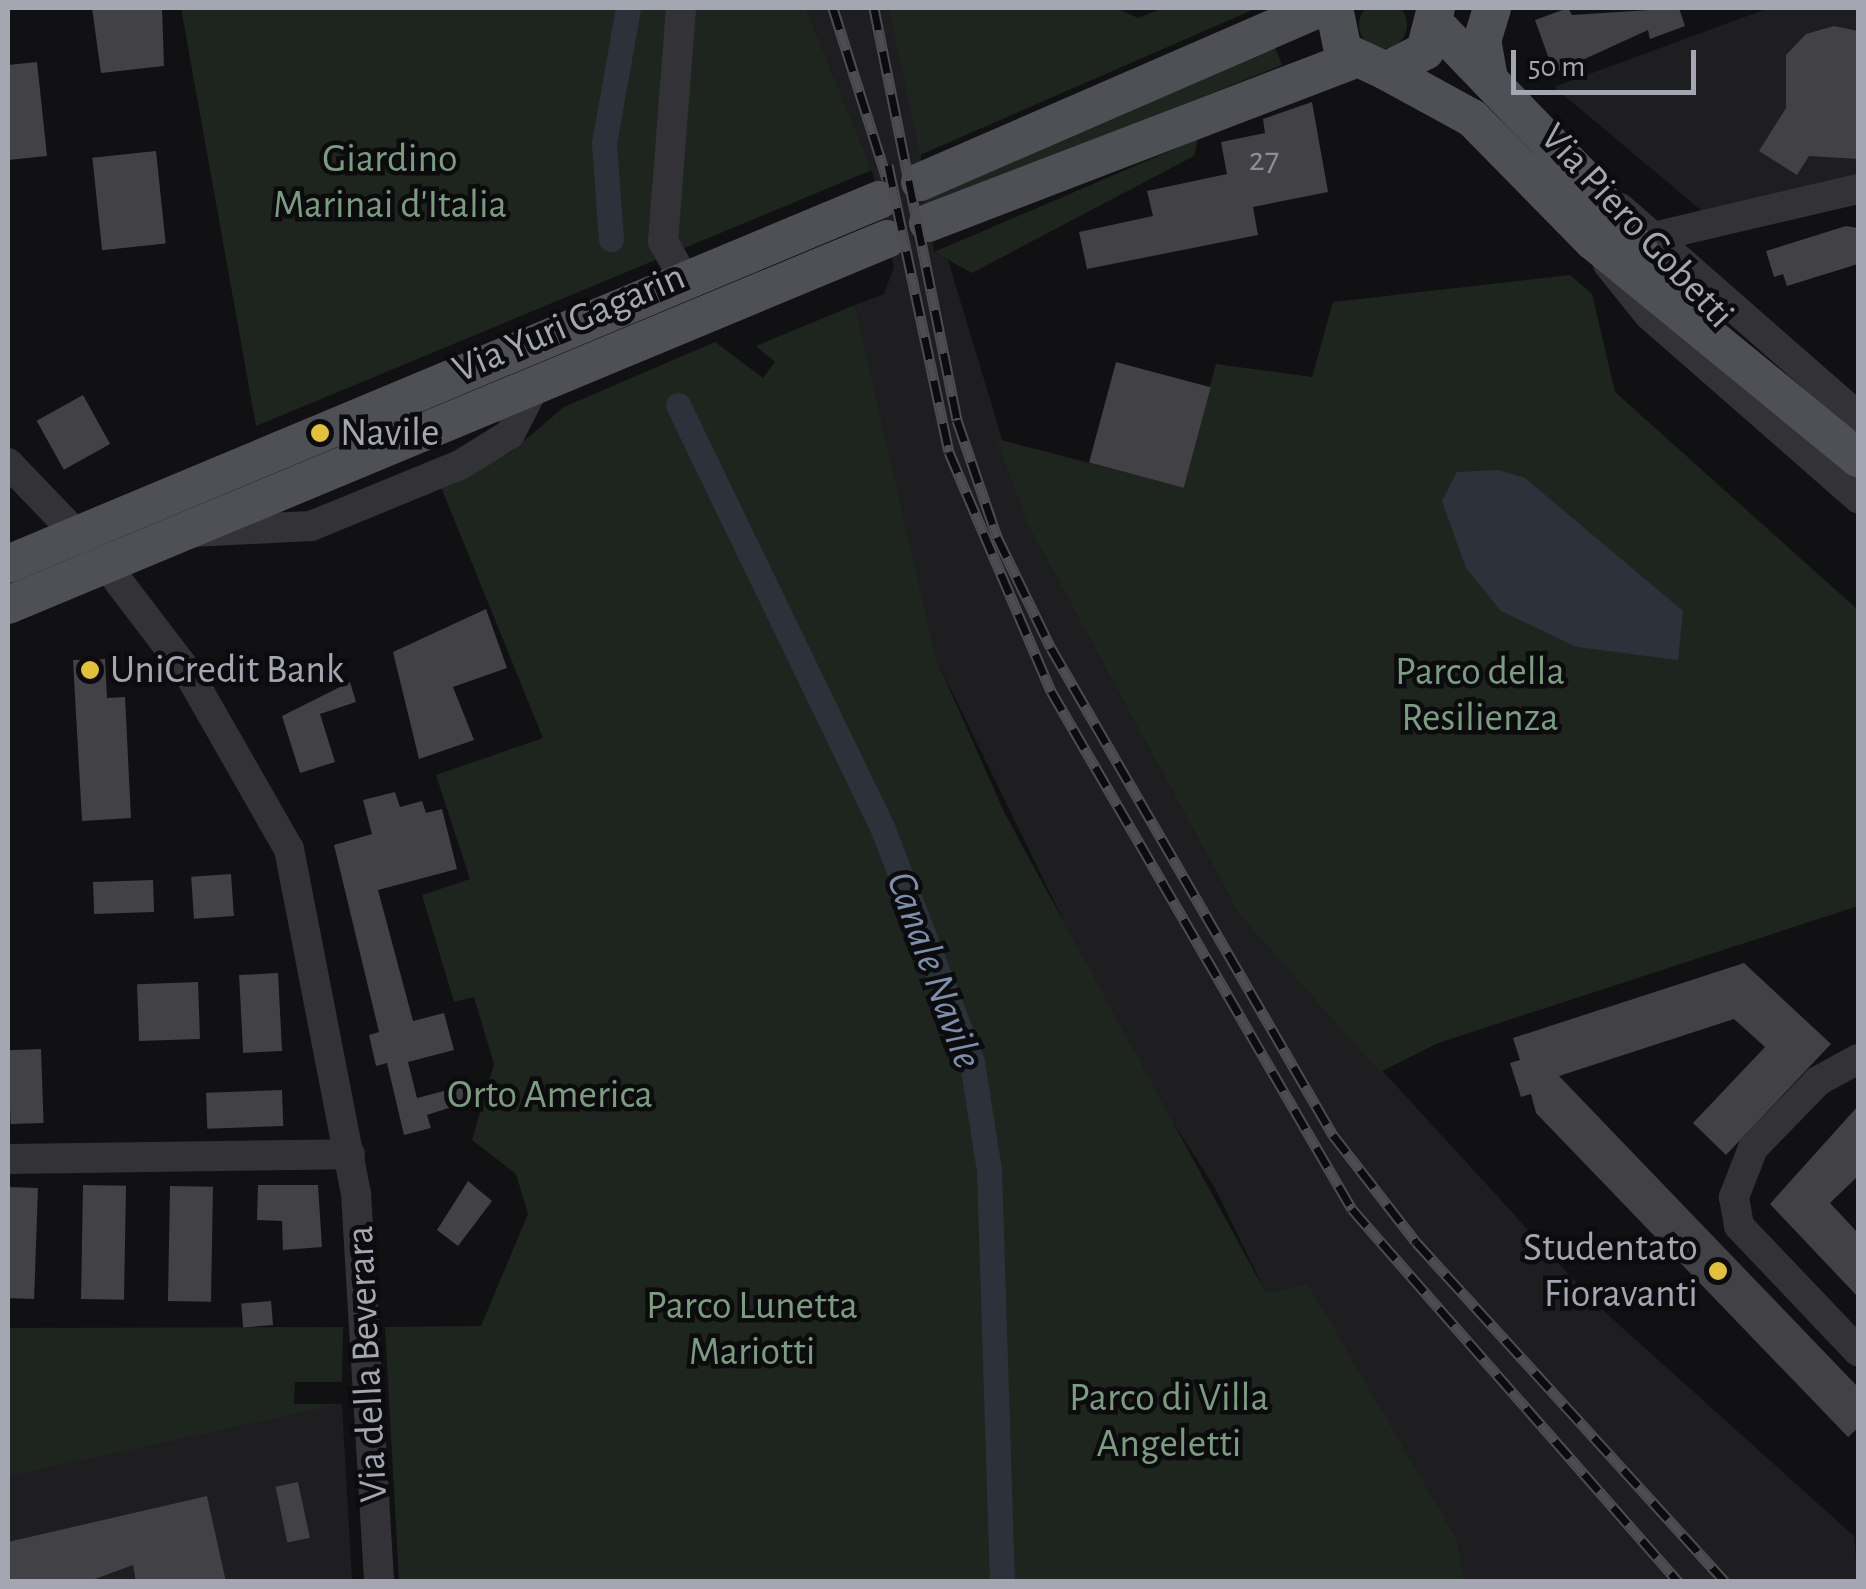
<!DOCTYPE html>
<style>
body{margin:0}
#map{position:relative;width:1866px;height:1589px;overflow:hidden;background:#111113;font-family:"Alegreya Sans",sans-serif}
div>[style]{position:absolute}
.built>*{inset:0;background:#1e1d1f}
.green>*{inset:0;background:#1e251f}
.round{border-radius:50%}
.water>*{inset:0;background:#2c323a}
.canal>*{height:25px;margin:-12.5px;padding:0 12.5px;transform-origin:12.5px;border-radius:12.5px;background:#2c323a}
.building>*{inset:0;background:#414146;transform-origin:0 0}
.minor>*{height:30px;margin:-15px;padding:0 15px;transform-origin:15px;border-radius:15px;background:#333337}
.major>*{height:38px;margin:-19px;padding:0 19px;transform-origin:19px;border-radius:19px;background:#4f4f56}
.rail>*{height:11px;margin-top:-5.5px;transform-origin:0;background:repeating-linear-gradient(90deg,#0c0c0e 0 22px,#4c4c52 0 44px);box-sizing:border-box;border-block:2px solid #4c4c52}
.dots>*{width:28px;height:28px;translate:-50% -50%;box-sizing:border-box;border:5px solid #0c0c0e;border-radius:50%}
span{translate:-50% -50%;white-space:nowrap;text-align:center;line-height:1.15;-webkit-text-stroke:9px #0c0c0e;paint-order:stroke}
.number-label{font-size:35px;color:#8b8d97}
.number-label span{-webkit-text-stroke-width:0}
.park-label{font-size:40px;color:#7c9c82}
.street-label{font-size:40px;color:#a4a6b2}
.poi-label{font-size:40px;color:#a4a6b2}
.left{translate:0 -50%;text-align:left}
.right{translate:-100% -50%;text-align:right}
.water-label{font-size:42px;color:#7d8fab;font-style:italic}
.frame{position:absolute;inset:0;border:10px solid #a4a6b2;pointer-events:none}
.scale{position:absolute;left:1511px;top:50px;width:185px;height:45px;box-sizing:border-box;border:5px solid #a4a6b2;border-top:0;padding-left:12px;font-size:30px;line-height:35px;white-space:nowrap;color:#a4a6b2;-webkit-text-stroke:8px #0c0c0e;paint-order:stroke}
</style>
<div id="map">
<div class="built">
<i style="clip-path:polygon(806px 8px,901px 8px,934px 252px,948px 260px,1028px 525px,1239px 914px,1598px 1306px,1854px 1536px,1858px 1581px,1464px 1581px,1458px 1541px,1308px 1285px,1266px 1293px,1215px 1188px,1125px 1047px,937px 661px,855px 305px,884px 294px,894px 267px,872px 170px)"></i>
<i style="clip-path:polygon(1769px 8px,1858px 8px,1858px 180px,1715px 222px,1554px 87px)"></i>
<i style="clip-path:polygon(342px 1404px,352px 1581px,8px 1581px,8px 1475px)"></i>
</div>
<div class="green">
<i class="round" style="left:1359px;top:1px;width:48px;height:48px"></i>
<i style="clip-path:polygon(181px 8px,806px 8px,872px 170px,256px 426px)"></i>
<i style="clip-path:polygon(889px 8px,1116px 8px,1138px 18px,1164px 8px,1257px 8px,920px 155px)"></i>
<i style="clip-path:polygon(1275px 47px,1282px 65px,925px 208px,923px 197px)"></i>
<i style="clip-path:polygon(1198px 139px,1194px 156px,972px 273px,934px 252px)"></i>
<i style="clip-path:polygon(1570px 275px,1592px 294px,1615px 392px,1858px 610px,1858px 906px,1438px 1043px,1380px 1072px,1239px 914px,1028px 525px,997px 439px,1182px 487px,1216px 364px,1312px 377px,1333px 302px)"></i>
<i style="clip-path:polygon(855px 305px,937px 661px,1005px 814px,1266px 1293px,1308px 1284px,1458px 1541px,1464px 1581px,399px 1581px,385px 1327px,481px 1326px,528px 1214px,516px 1174px,472px 1140px,494px 1064px,474px 997px,454px 1002px,422px 895px,470px 879px,436px 775px,543px 738px,441px 487px,511px 452px,564px 407px,715px 342px,763px 378px,775px 362px,756px 346px)"></i>
<i style="clip-path:polygon(343px 1327px,342px 1382px,295px 1382px,294px 1404px,342px 1404px,8px 1476px,8px 1328px)"></i>
</div>
<div class="water">
<i style="clip-path:polygon(1499px 470px,1525px 478px,1683px 611px,1678px 660px,1577px 647px,1501px 611px,1466px 568px,1442px 501px,1457px 472px)"></i>
</div>
<div class="canal">
<i style="left:611px;top:239px;width:96px;rotate:-94.2deg"></i>
<i style="left:604px;top:143px;width:137px;rotate:-79.9deg"></i>
<i style="left:678px;top:405px;width:469px;rotate:64.2deg"></i>
<i style="left:882px;top:827px;width:252px;rotate:69deg"></i>
<i style="left:972px;top:1062px;width:109px;rotate:81.1deg"></i>
<i style="left:989px;top:1170px;width:412px;rotate:88.2deg"></i>
</div>
<div class="building">
<i style="clip-path:polygon(92px 8px,162px 8px,164px 66px,101px 73px)"></i>
<i style="clip-path:polygon(1568px 8px,1572px 15px,1679px 8px,1685px 26px,1650px 39px,1648px 30px,1554px 73px,1535px 20px)"></i>
<i style="clip-path:polygon(1834px 26px,1858px 31px,1858px 159px,1809px 156px,1797px 175px,1759px 151px,1786px 108px,1786px 55px,1806px 34px)"></i>
<i style="clip-path:polygon(37px 62px,47px 156px,8px 160px,8px 65px)"></i>
<i style="clip-path:polygon(1312px 102px,1328px 192px,1253px 207px,1258px 235px,1087px 269px,1079px 232px,1153px 216px,1147px 191px,1227px 174px,1221px 142px,1265px 133px,1263px 119px)"></i>
<i style="left:156px;top:151px;width:93px;height:64px;rotate:84deg"></i>
<i style="clip-path:polygon(1846px 226px,1858px 228px,1858px 264px,1787px 286px,1783px 274px,1774px 277px,1766px 251px)"></i>
<i style="left:1116px;top:362px;width:98px;height:104px;rotate:15deg"></i>
<i style="left:83px;top:395px;width:56px;height:53px;rotate:61deg"></i>
<i style="clip-path:polygon(486px 609px,507px 668px,453px 687px,474px 740px,419px 759px,393px 652px)"></i>
<i style="clip-path:polygon(105px 659px,107px 698px,125px 697px,131px 818px,82px 821px,73px 660px)"></i>
<i style="clip-path:polygon(350px 682px,356px 702px,320px 714px,335px 762px,300px 773px,282px 716px)"></i>
<i style="clip-path:polygon(395px 792px,400px 807px,422px 801px,426px 813px,442px 809px,457px 869px,378px 890px,413px 1021px,444px 1013px,454px 1050px,408px 1062px,417px 1098px,463px 1086px,467px 1102px,427px 1115px,431px 1128px,404px 1135px,387px 1063px,376px 1066px,369px 1035px,379px 1032px,334px 845px,372px 834px,363px 800px)"></i>
<i style="left:231px;top:874px;width:42px;height:40px;rotate:86deg"></i>
<i style="left:153px;top:880px;width:32px;height:60px;rotate:88deg"></i>
<i style="clip-path:polygon(1744px 963px,1831px 1044px,1726px 1155px,1693px 1123px,1765px 1047px,1734px 1019px,1559px 1076px,1858px 1387px,1858px 1428px,1848px 1437px,1536px 1113px,1531px 1094px,1521px 1097px,1510px 1063px,1520px 1060px,1513px 1038px)"></i>
<i style="left:278px;top:973px;width:78px;height:39px;rotate:87deg"></i>
<i style="left:198px;top:982px;width:57px;height:61px;rotate:88deg"></i>
<i style="left:41px;top:1049px;width:74px;height:33px;rotate:88deg"></i>
<i style="left:282px;top:1090px;width:36px;height:76px;rotate:88deg"></i>
<i style="clip-path:polygon(1858px 1106px,1858px 1176px,1830px 1203px,1858px 1233px,1858px 1297px,1770px 1204px)"></i>
<i style="clip-path:polygon(468px 1181px,492px 1201px,458px 1246px,437px 1230px)"></i>
<i style="left:83px;top:1185px;width:43px;height:114px;rotate:1deg"></i>
<i style="clip-path:polygon(258px 1185px,318px 1185px,322px 1247px,283px 1250px,282px 1221px,257px 1220px)"></i>
<i style="left:170px;top:1186px;width:43px;height:115px;rotate:1deg"></i>
<i style="left:8px;top:1187px;width:30px;height:111px;rotate:2deg"></i>
<i style="left:271px;top:1301px;width:24px;height:30px;rotate:85deg"></i>
<i style="left:298px;top:1482px;width:57px;height:23px;rotate:78deg"></i>
<i style="clip-path:polygon(207px 1496px,226px 1582px,136px 1582px,133px 1565px,87px 1582px,8px 1582px,8px 1542px)"></i>
</div>
<div class="minor">
<i style="left:681px;top:8px;width:234px;rotate:94.4deg"></i>
<i style="left:663px;top:241px;width:46px;rotate:61.2deg"></i>
<i style="left:1620px;top:208px;width:316px;rotate:41.2deg"></i>
<i style="left:1653px;top:237px;width:211px;rotate:-13.2deg"></i>
<i style="left:1608px;top:264px;width:65px;rotate:51.2deg"></i>
<i style="left:1649px;top:315px;width:278px;rotate:41.2deg"></i>
<i style="left:8px;top:463px;width:141px;rotate:46.1deg"></i>
<i style="left:106px;top:565px;width:137px;rotate:52.7deg"></i>
<i style="left:189px;top:674px;width:202px;rotate:60.3deg"></i>
<i style="left:289px;top:849px;width:350px;rotate:79deg"></i>
<i style="left:356px;top:1193px;width:390px;rotate:86.6deg"></i>
<i style="left:192px;top:532px;width:119px;rotate:-2.9deg"></i>
<i style="left:311px;top:526px;width:161px;rotate:-22.3deg"></i>
<i style="left:460px;top:465px;width:59px;rotate:-31.8deg"></i>
<i style="left:510px;top:434px;width:53px;rotate:-62.9deg"></i>
<i style="left:1858px;top:1059px;width:46px;rotate:151.2deg"></i>
<i style="left:1818px;top:1081px;width:93px;rotate:134.1deg"></i>
<i style="left:1753px;top:1148px;width:53px;rotate:111.2deg"></i>
<i style="left:1734px;top:1197px;width:29px;rotate:80deg"></i>
<i style="left:1739px;top:1226px;width:173px;rotate:46.4deg"></i>
<i style="left:8px;top:1159px;width:342px;rotate:-0.8deg"></i>
</div>
<div class="major">
<i style="left:1334px;top:8px;width:44px;rotate:78.2deg"></i>
<i style="left:1343px;top:51px;width:47px;rotate:24.9deg"></i>
<i style="left:1386px;top:71px;width:44px;rotate:-27.1deg"></i>
<i style="left:1425px;top:51px;width:44px;rotate:-75.7deg"></i>
<i style="left:1437px;top:26px;width:216px;rotate:46.1deg"></i>
<i style="left:1587px;top:182px;width:111px;rotate:53deg"></i>
<i style="left:1386px;top:71px;width:98px;rotate:28.7deg"></i>
<i style="left:1472px;top:118px;width:173px;rotate:45.5deg"></i>
<i style="left:1593px;top:241px;width:343px;rotate:39.3deg"></i>
<i style="left:1489px;top:79px;width:39px;rotate:-100deg"></i>
<i style="left:1482px;top:41px;width:34px;rotate:-73deg"></i>
<i style="left:920px;top:182px;width:436px;rotate:-23.5deg"></i>
<i style="left:928px;top:223px;width:455px;rotate:-21deg"></i>
<i style="left:8px;top:564px;width:944px;rotate:-22.68deg"></i>
<i style="left:8px;top:605px;width:952px;rotate:-22.61deg"></i>
</div>
<div class="rail">
<i style="left:833px;top:8px;width:179px;rotate:72.5deg"></i>
<i style="left:874px;top:8px;width:420px;rotate:78.6deg"></i>
<i style="left:957px;top:420px;width:124px;rotate:71.1deg"></i>
<i style="left:997px;top:537px;width:123px;rotate:64.1deg"></i>
<i style="left:1051px;top:648px;width:563px;rotate:59.93deg"></i>
<i style="left:1333px;top:1135px;width:135px;rotate:52.2deg"></i>
<i style="left:1416px;top:1242px;width:459px;rotate:47.7deg"></i>
<i style="left:888px;top:165px;width:293px;rotate:78deg"></i>
<i style="left:949px;top:452px;width:260px;rotate:66.9deg"></i>
<i style="left:1051px;top:691px;width:599px;rotate:59.84deg"></i>
<i style="left:1352px;top:1209px;width:496px;rotate:48.8deg"></i>
</div>
<div class="dots">
<i style="left:320px;top:433px;background:#e2c039"></i>
<i style="left:90px;top:670px;background:#e2c039"></i>
<i style="left:1718px;top:1271px;background:#e2c039"></i>
</div>
<div class="number-label">
<span style="left:1264px;top:160px">27</span>
</div>
<div class="park-label">
<span style="left:390px;top:182px">Giardino<br>Marinai d'Italia</span>
<span style="left:1480px;top:695px">Parco della<br>Resilienza</span>
<span style="left:550px;top:1095px">Orto America</span>
<span style="left:752px;top:1329px">Parco Lunetta<br>Mariotti</span>
<span style="left:1169px;top:1421px">Parco di Villa<br>Angeletti</span>
</div>
<div class="street-label">
<span style="left:1637px;top:226px;rotate:47deg">Via Piero Gobetti</span>
<span style="left:569px;top:323px;rotate:-23deg">Via Yuri Gagarin</span>
<span style="left:367px;top:1364px;rotate:-93deg">Via della Beverara</span>
</div>
<div class="poi-label">
<span class="left" style="left:340px;top:433px">Navile</span>
<span class="left" style="left:110px;top:670px">UniCredit Bank</span>
<span class="right" style="left:1698px;top:1271px">Studentato<br>Fioravanti</span>
</div>
<div class="water-label">
<span style="left:934px;top:970px;rotate:70deg">Canale Navile</span>
</div>
<div class="frame"></div>
<div class="scale">50 m</div>
</div>
